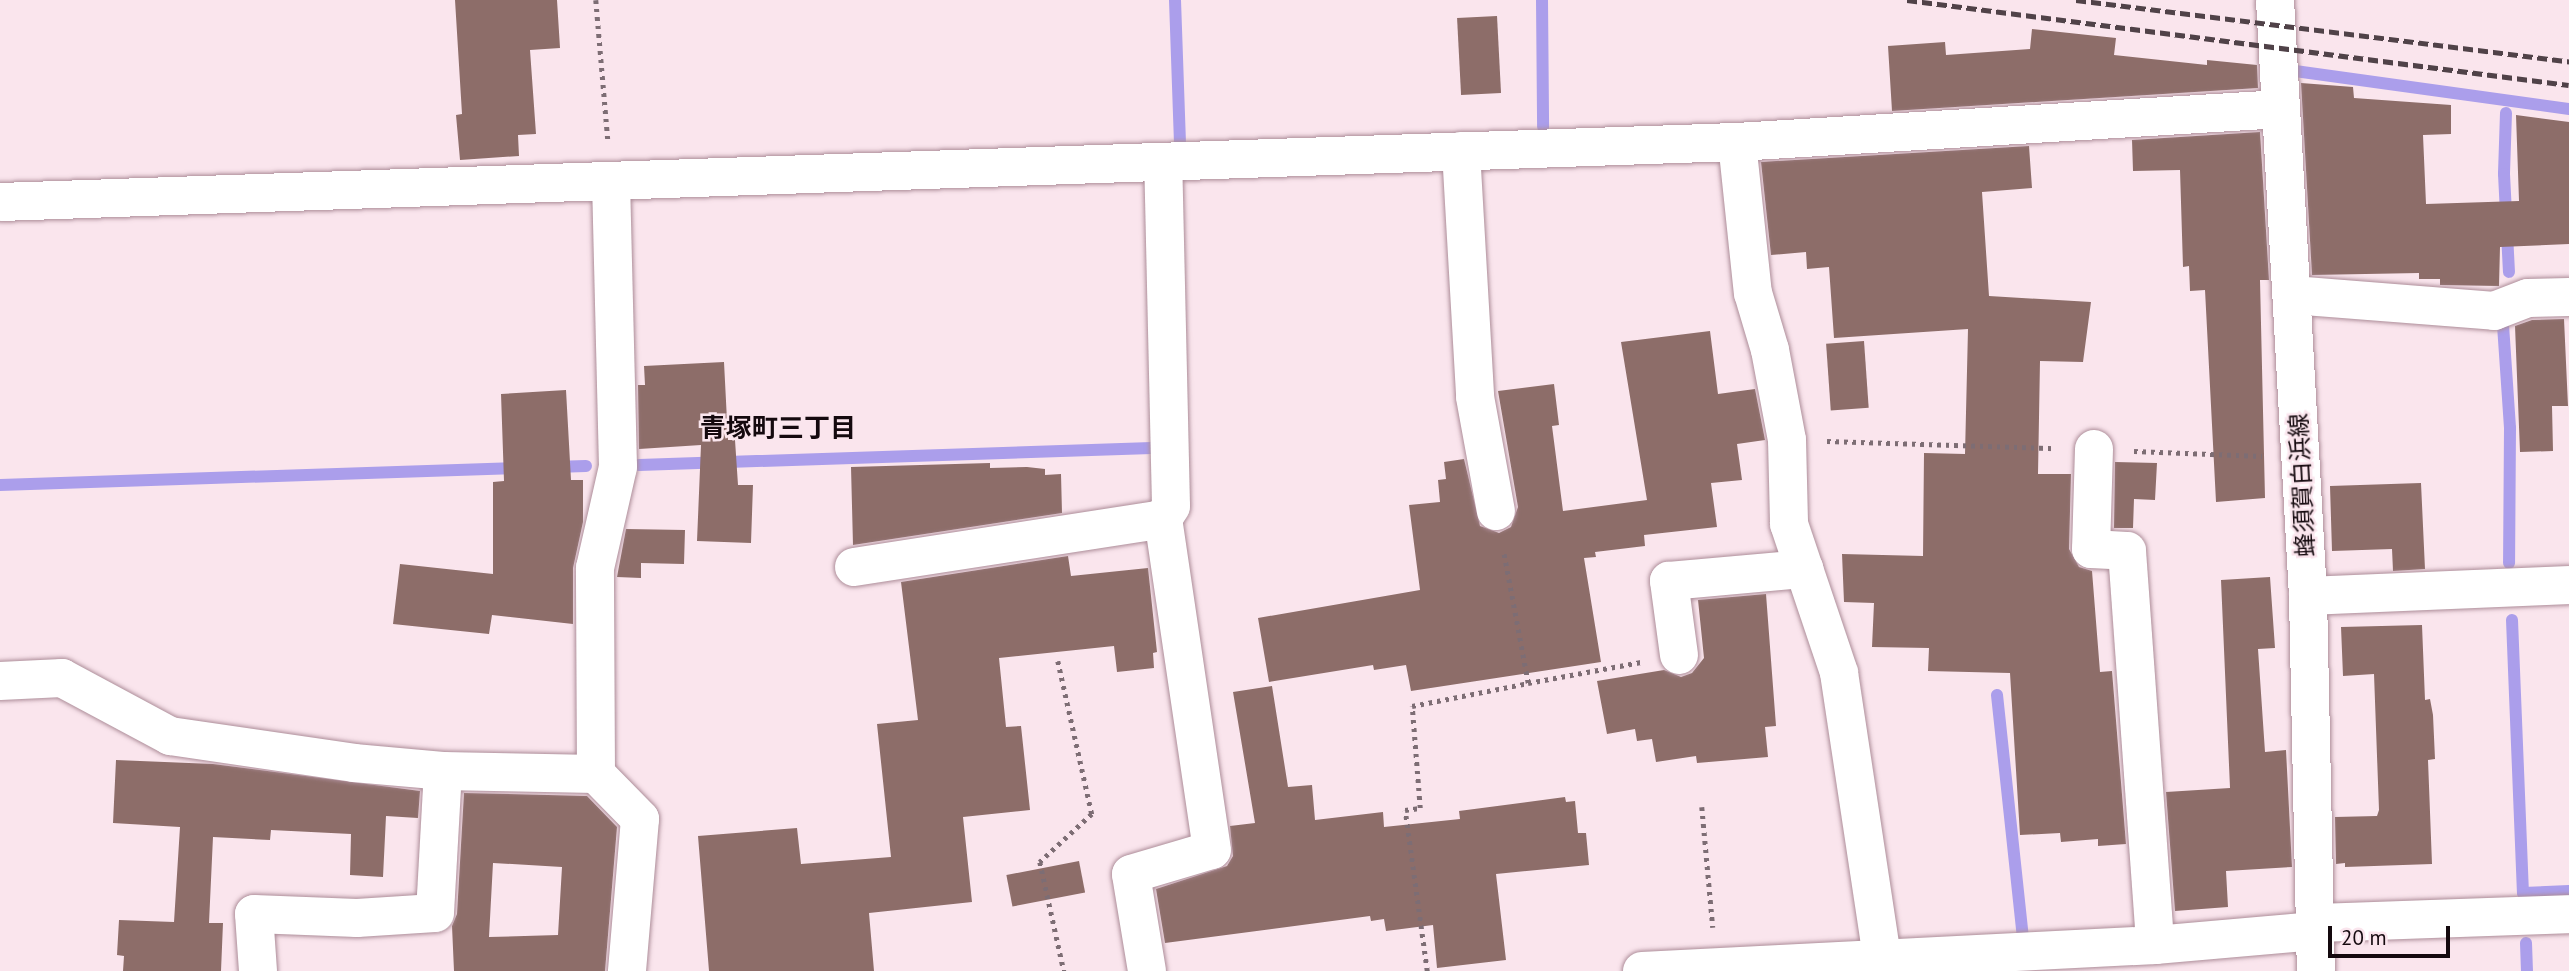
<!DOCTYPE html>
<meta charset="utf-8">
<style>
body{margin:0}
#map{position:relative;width:2569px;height:971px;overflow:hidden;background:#fae5ed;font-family:"PT Sans","Noto Sans JP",sans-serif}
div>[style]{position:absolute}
.stream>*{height:12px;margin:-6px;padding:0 6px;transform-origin:6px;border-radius:6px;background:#ab9eeb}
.building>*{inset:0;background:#8d6d69;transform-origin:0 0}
.path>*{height:4.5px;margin-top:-2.25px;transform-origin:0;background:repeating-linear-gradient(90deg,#7d6d74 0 3.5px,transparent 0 8.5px)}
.roads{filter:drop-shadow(0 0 2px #ad8d99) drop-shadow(0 0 2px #ad8d99)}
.street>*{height:38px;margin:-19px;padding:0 19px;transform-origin:19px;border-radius:19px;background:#fff}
.secondary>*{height:38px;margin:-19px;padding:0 19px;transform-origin:19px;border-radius:19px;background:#fff}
.rail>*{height:5px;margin-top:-2.5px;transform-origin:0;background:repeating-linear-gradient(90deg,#504248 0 10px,transparent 0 15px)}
span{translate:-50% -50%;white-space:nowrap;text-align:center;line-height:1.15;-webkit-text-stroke:5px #fae5ed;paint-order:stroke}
.street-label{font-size:24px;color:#14090e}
.neighbourhood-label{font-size:26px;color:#14090e;font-weight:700}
.scale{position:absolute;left:2328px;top:926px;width:122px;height:32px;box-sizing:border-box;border:4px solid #14090e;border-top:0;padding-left:9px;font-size:21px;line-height:24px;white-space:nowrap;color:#14090e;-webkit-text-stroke:5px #fae5ed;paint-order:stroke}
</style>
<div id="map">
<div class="stream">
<i style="left:1175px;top:0;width:144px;rotate:88deg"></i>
<i style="left:1542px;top:0;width:127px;rotate:89.5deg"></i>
<i style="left:2295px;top:71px;width:277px;rotate:7.9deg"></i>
<i style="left:2506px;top:113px;width:61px;rotate:91.9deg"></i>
<i style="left:2504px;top:174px;width:98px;rotate:87.1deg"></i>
<i style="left:2503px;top:325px;width:103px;rotate:86.1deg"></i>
<i style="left:2510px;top:428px;width:135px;rotate:90.4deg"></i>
<i style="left:639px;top:465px;width:513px;rotate:-1.9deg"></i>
<i style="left:554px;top:467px;width:32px;rotate:-2deg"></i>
<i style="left:0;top:485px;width:519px;rotate:-1.88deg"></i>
<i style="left:2512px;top:620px;width:273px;rotate:87.7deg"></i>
<i style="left:2523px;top:893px;width:46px;rotate:-2.5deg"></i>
<i style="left:1997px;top:695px;width:245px;rotate:83.9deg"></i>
<i style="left:2526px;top:943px;width:28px;rotate:88deg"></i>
</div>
<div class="building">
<i style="clip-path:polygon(455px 0,557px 0,560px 48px,530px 50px,536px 134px,518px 135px,519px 156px,460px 160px,456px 115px,462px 114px)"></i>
<i style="left:1497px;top:16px;width:77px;height:40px;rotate:87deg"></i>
<i style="clip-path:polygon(2032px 29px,2116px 38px,2114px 55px,2207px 65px,2207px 60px,2257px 65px,2258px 88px,1892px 111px,1888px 46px,1945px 42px,1946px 55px,2030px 49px)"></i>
<i style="clip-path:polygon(2301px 83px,2353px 87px,2354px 98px,2451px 105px,2451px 134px,2423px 135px,2426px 204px,2519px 201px,2516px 115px,2569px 122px,2569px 244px,2500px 247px,2499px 286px,2440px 285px,2440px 279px,2419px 279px,2419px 273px,2312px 275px)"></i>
<i style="clip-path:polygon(2260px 132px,2269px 280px,2260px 280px,2265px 498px,2216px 502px,2205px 290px,2190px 291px,2189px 266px,2183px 267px,2180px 170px,2133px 171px,2132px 140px)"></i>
<i style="clip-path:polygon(2029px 146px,2032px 188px,1982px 192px,1989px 296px,2091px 302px,2083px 362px,2040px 361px,2038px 474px,2071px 474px,2069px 549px,2079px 567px,2092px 571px,2100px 672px,2112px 671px,2126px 844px,2098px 846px,2098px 839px,2061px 842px,2060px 833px,2020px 835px,2010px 673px,1928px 671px,1929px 648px,1872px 647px,1874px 603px,1844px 602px,1842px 554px,1923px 556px,1924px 453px,1965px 454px,1968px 329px,1834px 338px,1829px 267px,1807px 269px,1806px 252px,1771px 255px,1761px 162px)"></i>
<i style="clip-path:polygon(2564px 319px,2568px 406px,2552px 406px,2553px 451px,2520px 452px,2515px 326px,2532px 320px)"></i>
<i style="clip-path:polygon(1710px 331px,1718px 394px,1755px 389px,1765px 440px,1737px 444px,1742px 480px,1711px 483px,1717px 527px,1644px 535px,1645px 546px,1595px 552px,1596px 557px,1584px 558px,1601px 662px,1411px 691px,1406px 665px,1374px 670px,1373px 665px,1269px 682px,1258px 618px,1420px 590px,1409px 505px,1440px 502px,1438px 480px,1446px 479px,1444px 462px,1464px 459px,1480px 526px,1499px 533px,1511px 527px,1518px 507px,1498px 391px,1554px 384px,1559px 425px,1552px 426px,1563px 511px,1647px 500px,1621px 342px)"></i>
<i style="left:1864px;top:341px;width:67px;height:38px;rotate:86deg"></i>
<i style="clip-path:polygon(724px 362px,728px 440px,735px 440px,738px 485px,753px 485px,751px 543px,697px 541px,701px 445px,639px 449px,638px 385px,645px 385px,644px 366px)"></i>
<i style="clip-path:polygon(566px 390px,571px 480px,583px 480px,583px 522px,573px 568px,573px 624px,492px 615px,489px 634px,393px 624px,400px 564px,493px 574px,493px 482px,504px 481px,501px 394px)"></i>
<i style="clip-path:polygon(2115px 462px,2157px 463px,2155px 500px,2134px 499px,2133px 528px,2114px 528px)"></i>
<i style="clip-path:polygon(990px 463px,990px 468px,1027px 467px,1045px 469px,1045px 475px,1061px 474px,1062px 513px,853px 545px,851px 467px)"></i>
<i style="clip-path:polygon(2421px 483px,2425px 569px,2393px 571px,2392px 549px,2332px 551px,2330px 486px)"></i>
<i style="clip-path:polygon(626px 529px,685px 530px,684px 564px,641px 563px,641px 578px,617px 577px)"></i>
<i style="clip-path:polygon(1068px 556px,1071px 576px,1148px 568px,1157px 652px,1153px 653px,1154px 668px,1117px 672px,1114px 646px,999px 658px,1006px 727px,1021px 726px,1030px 810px,963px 817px,972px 902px,869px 913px,874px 971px,709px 971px,698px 836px,797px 828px,801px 864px,891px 857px,877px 724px,918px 720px,901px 582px)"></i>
<i style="clip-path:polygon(2270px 577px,2275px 648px,2258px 649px,2265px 752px,2286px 750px,2292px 867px,2226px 871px,2228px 907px,2175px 911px,2166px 792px,2230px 788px,2221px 580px)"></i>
<i style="clip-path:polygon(1766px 594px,1776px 726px,1765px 727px,1768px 757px,1697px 763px,1696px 756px,1656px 762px,1652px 739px,1637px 741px,1635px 729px,1607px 734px,1597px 681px,1664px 670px,1681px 677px,1692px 673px,1704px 658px,1698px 600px)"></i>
<i style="clip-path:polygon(2422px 625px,2425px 700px,2430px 699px,2433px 715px,2435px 759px,2428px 760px,2432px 864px,2345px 867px,2345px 863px,2336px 864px,2335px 817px,2377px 816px,2379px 810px,2374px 674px,2343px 676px,2341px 627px)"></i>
<i style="clip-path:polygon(1272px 686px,1288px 787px,1312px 785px,1315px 820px,1383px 812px,1384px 827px,1460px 819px,1459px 811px,1565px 797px,1566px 802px,1575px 801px,1578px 833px,1586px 833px,1589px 865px,1496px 874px,1506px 960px,1437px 968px,1433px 925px,1386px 931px,1384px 919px,1371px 921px,1370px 916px,1165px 943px,1156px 889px,1227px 866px,1233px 856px,1230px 826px,1255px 823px,1233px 692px)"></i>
<i style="clip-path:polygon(116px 760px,213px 764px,420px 791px,418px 818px,386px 816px,383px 877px,350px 875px,351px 834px,271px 830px,270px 840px,213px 837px,209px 923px,223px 923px,221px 971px,123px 971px,124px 956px,117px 955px,119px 920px,174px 922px,180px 827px,113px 823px)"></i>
<i style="clip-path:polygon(evenodd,464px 793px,587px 796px,617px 827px,605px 971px,454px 971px,452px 926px,457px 914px,464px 793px,493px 863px,562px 867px,558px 935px,489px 937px,493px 863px)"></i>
<i style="left:1079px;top:861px;width:32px;height:74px;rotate:79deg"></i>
</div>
<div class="path">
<i style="left:596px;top:0;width:141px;rotate:85.1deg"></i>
<i style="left:1827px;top:441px;width:229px;rotate:1.8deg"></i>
<i style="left:2134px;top:451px;width:128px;rotate:2.2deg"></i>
<i style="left:1058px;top:661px;width:157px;rotate:77.5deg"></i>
<i style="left:1092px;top:814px;width:71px;rotate:137.3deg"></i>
<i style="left:1040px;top:862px;width:112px;rotate:77.6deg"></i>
<i style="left:1528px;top:683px;width:115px;rotate:-10.5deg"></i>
<i style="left:1702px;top:807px;width:121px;rotate:84.8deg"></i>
<i style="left:1427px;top:971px;width:162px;rotate:-97.8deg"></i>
<i style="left:1405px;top:810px;width:15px;rotate:-8deg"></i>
<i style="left:1420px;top:808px;width:102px;rotate:-94.5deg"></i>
<i style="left:1412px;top:706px;width:118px;rotate:-11.2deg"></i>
<i style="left:1528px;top:683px;width:135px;rotate:-100.6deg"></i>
</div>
<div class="roads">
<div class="street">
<i style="left:1737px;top:142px;width:152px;rotate:84deg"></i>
<i style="left:1753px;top:293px;width:59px;rotate:73.4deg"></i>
<i style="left:1770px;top:350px;width:92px;rotate:79.3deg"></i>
<i style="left:1787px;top:440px;width:84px;rotate:88.6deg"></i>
<i style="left:1789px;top:524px;width:157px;rotate:71.4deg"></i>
<i style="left:1839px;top:673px;width:301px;rotate:81.4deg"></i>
<i style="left:1461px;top:151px;width:246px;rotate:86.7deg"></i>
<i style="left:1475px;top:397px;width:116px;rotate:79.6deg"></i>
<i style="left:0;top:202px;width:1738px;rotate:-1.98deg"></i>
<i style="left:1737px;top:142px;width:545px;rotate:-3.47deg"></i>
<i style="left:2292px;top:295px;width:203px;rotate:4.5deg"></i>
<i style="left:2494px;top:311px;width:36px;rotate:-21deg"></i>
<i style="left:2528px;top:298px;width:41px;rotate:-1.4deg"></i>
<i style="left:2094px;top:449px;width:100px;rotate:91.7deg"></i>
<i style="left:2091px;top:549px;width:36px;rotate:3deg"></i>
<i style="left:2127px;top:551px;width:395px;rotate:85.9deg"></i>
<i style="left:854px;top:567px;width:313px;rotate:-8.8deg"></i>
<i style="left:1163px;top:519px;width:15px;rotate:-58deg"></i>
<i style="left:1171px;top:506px;width:343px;rotate:-91.3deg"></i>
<i style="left:2308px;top:596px;width:261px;rotate:-2.4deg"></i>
<i style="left:1679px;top:655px;width:75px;rotate:-97.7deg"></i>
<i style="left:1669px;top:581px;width:136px;rotate:-5.1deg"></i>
<i style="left:0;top:681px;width:62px;rotate:-2.8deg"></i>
<i style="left:62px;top:678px;width:123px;rotate:28.2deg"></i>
<i style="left:170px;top:736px;width:186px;rotate:8.3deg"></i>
<i style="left:354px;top:763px;width:89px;rotate:5.1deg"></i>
<i style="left:443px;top:771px;width:153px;rotate:1.1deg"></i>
<i style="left:596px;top:774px;width:63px;rotate:45.6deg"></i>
<i style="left:640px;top:819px;width:153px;rotate:94.9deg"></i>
<i style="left:596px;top:774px;width:206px;rotate:-90.3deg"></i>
<i style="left:595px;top:568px;width:104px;rotate:-77.2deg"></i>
<i style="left:618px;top:467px;width:284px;rotate:-91.4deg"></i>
<i style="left:2315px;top:923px;width:254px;rotate:-2deg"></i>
<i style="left:258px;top:971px;width:57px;rotate:-94deg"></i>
<i style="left:254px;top:914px;width:103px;rotate:2.2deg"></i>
<i style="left:357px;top:918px;width:78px;rotate:-3.7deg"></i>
<i style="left:435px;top:913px;width:142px;rotate:-86.8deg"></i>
<i style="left:1147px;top:971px;width:98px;rotate:-99.4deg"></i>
<i style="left:1131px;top:874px;width:84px;rotate:-16.5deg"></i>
<i style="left:1212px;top:850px;width:335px;rotate:-98.4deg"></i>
<i style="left:1642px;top:971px;width:514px;rotate:-2.9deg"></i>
<i style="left:2155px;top:945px;width:161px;rotate:-5deg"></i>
</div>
<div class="secondary">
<i style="left:2275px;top:0;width:597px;rotate:86.83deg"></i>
<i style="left:2308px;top:596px;width:375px;rotate:88.8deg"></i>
</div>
</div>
<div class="rail">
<i style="left:1907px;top:0;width:667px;rotate:7.32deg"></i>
<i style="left:2076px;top:0;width:497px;rotate:7.1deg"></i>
</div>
<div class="street-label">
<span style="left:2302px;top:485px;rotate:-93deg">蜂須賀白浜線</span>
</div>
<div class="neighbourhood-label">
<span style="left:778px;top:428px">青塚町三丁目</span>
</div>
<div class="scale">20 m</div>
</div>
